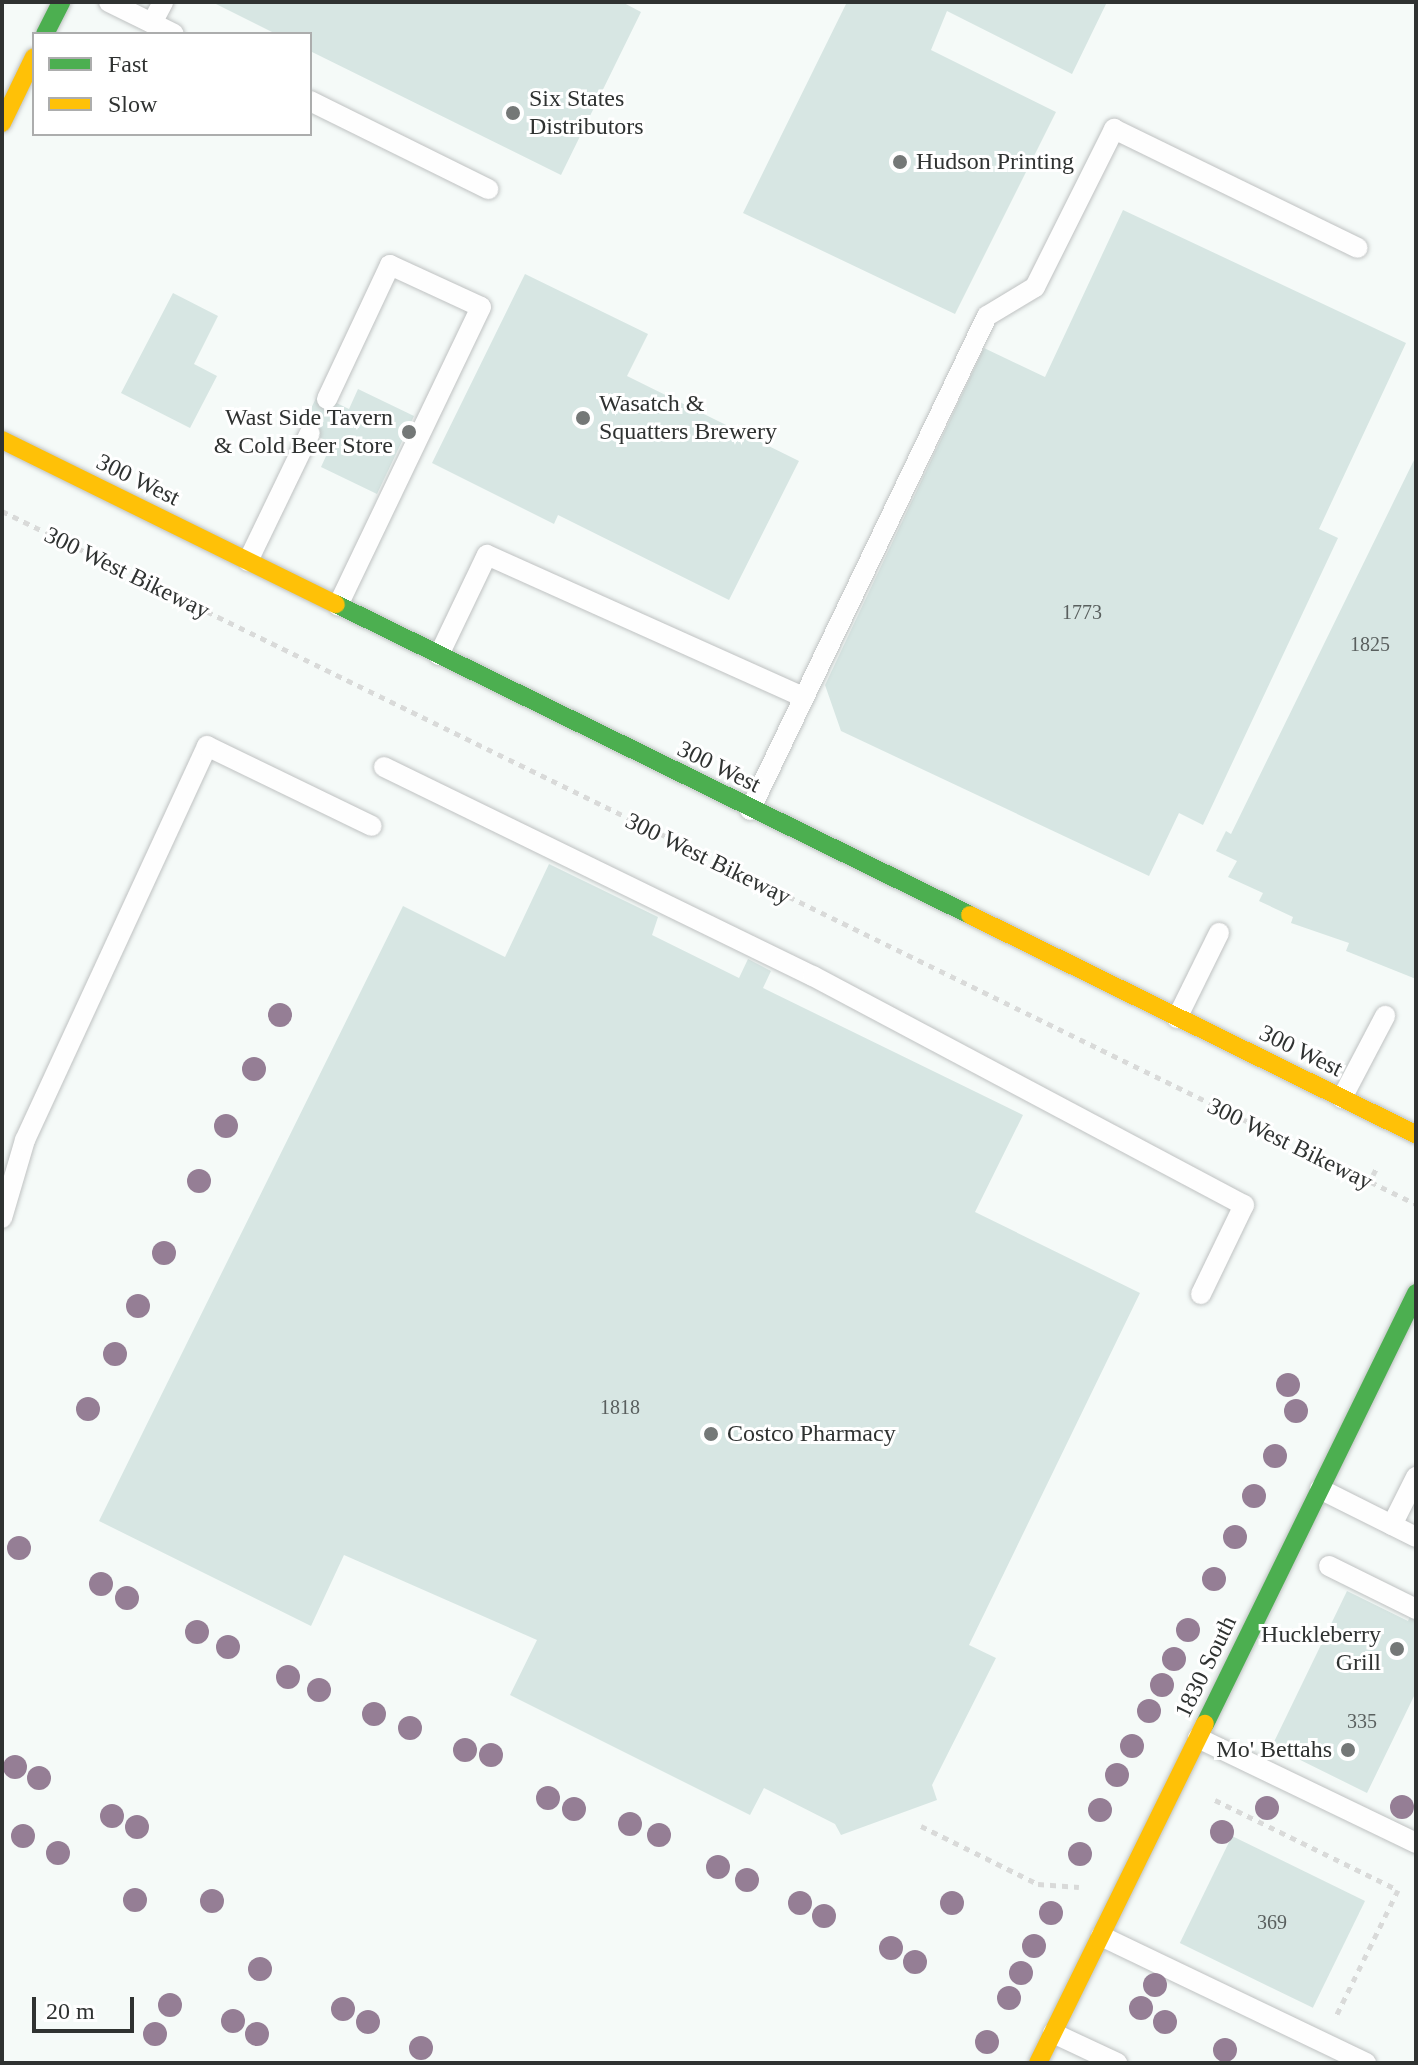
<!DOCTYPE html>
<style>
body{margin:0}
#map{position:relative;width:1418px;height:2065px;overflow:hidden;background:#f5faf8;font-family:"Times New Roman",serif}
div>[style]{position:absolute}
.building>*{inset:0;background:#d7e6e3;transform-origin:0 0}
.path>*{height:5px;margin-top:-2.5px;transform-origin:0;background:repeating-linear-gradient(90deg,#d9dad9 0 6px,transparent 0 12px)}
.roads{filter:drop-shadow(0 0 2px #bfc2c2) drop-shadow(0 0 2px #bfc2c2)}
.lane>*{height:20px;margin:-10px;padding:0 10px;transform-origin:10px;border-radius:10px;background:#fefefe}
.fast>*{height:18px;margin:-9px;padding:0 9px;transform-origin:9px;border-radius:9px;background:#4caf50}
.slow>*{height:18px;margin:-9px;padding:0 9px;transform-origin:9px;border-radius:9px;background:#ffc107}
.trees>*{width:24px;height:24px;margin:-12px;border-radius:50%;background:#957e95}
.dots>*{width:22px;height:22px;translate:-50% -50%;box-sizing:border-box;border:4px solid #fff;border-radius:50%}
span{translate:-50% -50%;white-space:nowrap;text-align:center;line-height:1.15;-webkit-text-stroke:6px #fff;paint-order:stroke}
.number-label{font-size:20px;color:#595f5e}
.number-label span{-webkit-text-stroke-width:0}
.poi-label{font-size:24px;color:#2f3231}
.left{translate:0 -50%;text-align:left}
.right{translate:-100% -50%;text-align:right}
.street-label{font-size:24px;color:#2f3231}
.frame{position:absolute;inset:0;border:4px solid #2f3231;pointer-events:none}
.legend{position:absolute;left:32px;top:32px;width:280px;height:104px;box-sizing:border-box;background:#fff;border:2px solid #acadad;margin:0;padding:10px 14px;list-style:none;font-size:24px;color:#2f3231}
.legend li{display:flex;align-items:center;gap:16px;height:40px}
.legend b{width:40px;border:2px solid #acadad}
.scale{position:absolute;left:32px;top:1997px;width:102px;height:36px;box-sizing:border-box;border:4px solid #2f3231;border-top:0;padding-left:10px;font-size:24px;line-height:28px;white-space:nowrap;color:#2f3231;-webkit-text-stroke:6px #fff;paint-order:stroke}
</style>
<div id="map">
<div class="building">
<i style="clip-path:polygon(212px 2px,622px 2px,641px 12px,561px 175px,310px 51px,310px 34px,276px 34px)"></i>
<i style="clip-path:polygon(847px 2px,1107px 2px,1072px 74px,947px 11px,931px 50px,1056px 112px,955px 314px,743px 213px)"></i>
<i style="clip-path:polygon(1123px 210px,1406px 343px,1319px 529px,1338px 538px,1203px 825px,1179px 813px,1149px 876px,841px 731px,825px 685px,984px 348px,1045px 377px)"></i>
<i style="clip-path:polygon(525px 274px,648px 334px,627px 376px,799px 461px,729px 600px,558px 515px,554px 524px,432px 463px)"></i>
<i style="clip-path:polygon(173px 293px,218px 316px,194px 364px,217px 376px,190px 428px,121px 393px)"></i>
<i style="clip-path:polygon(358px 389px,414px 416px,377px 494px,321px 467px,332px 443px,301px 429px,318px 394px,349px 409px)"></i>
<i style="clip-path:polygon(1416px 456px,1416px 979px,1346px 951px,1349px 943px,1291px 923px,1293px 917px,1259px 901px,1263px 893px,1228px 877px,1237px 861px,1216px 851px,1226px 831px,1231px 834px)"></i>
<i style="clip-path:polygon(549px 864px,658px 917px,652px 935px,739px 978px,748px 959px,771px 971px,763px 988px,1023px 1115px,975px 1212px,1140px 1293px,969px 1645px,996px 1658px,932px 1785px,937px 1800px,841px 1835px,835px 1824px,764px 1788px,750px 1815px,510px 1695px,537px 1640px,344px 1555px,311px 1626px,99px 1521px,403px 906px,505px 957px)"></i>
<i style="clip-path:polygon(1347px 1591px,1408px 1621px,1411px 1614px,1416px 1617px,1416px 1692px,1367px 1793px,1272px 1746px)"></i>
<i style="left:1232px;top:1836px;width:148px;height:119px;rotate:26deg"></i>
</div>
<div class="path">
<i style="left:2px;top:511px;width:1575px;rotate:26.11deg"></i>
<i style="left:1373px;top:1175px;width:9px;rotate:-63deg"></i>
<i style="left:1215px;top:1800px;width:204px;rotate:26.2deg"></i>
<i style="left:1398px;top:1890px;width:143px;rotate:116.2deg"></i>
<i style="left:921px;top:1826px;width:131px;rotate:26.4deg"></i>
<i style="left:1038px;top:1884px;width:41px;rotate:4.2deg"></i>
</div>
<div class="roads">
<div class="lane">
<i style="left:109px;top:2px;width:72px;rotate:26.2deg"></i>
<i style="left:152px;top:23px;width:24px;rotate:-62deg"></i>
<i style="left:310px;top:101px;width:199px;rotate:26.3deg"></i>
<i style="left:327px;top:399px;width:148px;rotate:-64.8deg"></i>
<i style="left:390px;top:265px;width:100px;rotate:24.8deg"></i>
<i style="left:481px;top:307px;width:331px;rotate:115.6deg"></i>
<i style="left:248px;top:561px;width:142px;rotate:-64.2deg"></i>
<i style="left:439px;top:655px;width:111px;rotate:-64.4deg"></i>
<i style="left:487px;top:555px;width:346px;rotate:24.2deg"></i>
<i style="left:384px;top:767px;width:477px;rotate:26deg"></i>
<i style="left:813px;top:976px;width:488px;rotate:28deg"></i>
<i style="left:1244px;top:1205px;width:99px;rotate:115.8deg"></i>
<i style="left:750px;top:810px;width:548px;rotate:-64.37deg"></i>
<i style="left:987px;top:316px;width:56px;rotate:-31.1deg"></i>
<i style="left:1035px;top:287px;width:177px;rotate:-63.4deg"></i>
<i style="left:1114px;top:129px;width:271px;rotate:26deg"></i>
<i style="left:1177px;top:1018px;width:95px;rotate:-63.7deg"></i>
<i style="left:1342px;top:1098px;width:93px;rotate:-62.3deg"></i>
<i style="left:2px;top:1218px;width:81px;rotate:-73.6deg"></i>
<i style="left:25px;top:1140px;width:434px;rotate:-65.2deg"></i>
<i style="left:207px;top:746px;width:183px;rotate:25.9deg"></i>
<i style="left:1320px;top:1489px;width:107px;rotate:26.6deg"></i>
<i style="left:1392px;top:1525px;width:54px;rotate:-63.4deg"></i>
<i style="left:1329px;top:1566px;width:97px;rotate:26.3deg"></i>
<i style="left:1198px;top:1738px;width:242px;rotate:25.7deg"></i>
<i style="left:1101px;top:1936px;width:294px;rotate:25.6deg"></i>
<i style="left:1053px;top:2033px;width:71px;rotate:25.1deg"></i>
</div>
<div class="fast">
<i style="left:45px;top:34px;width:36px;rotate:-63deg"></i>
<i style="left:336px;top:604px;width:706px;rotate:26.13deg"></i>
<i style="left:1205px;top:1724px;width:480px;rotate:-63.9deg"></i>
</div>
<div class="slow">
<i style="left:2px;top:123px;width:73px;rotate:-64.1deg"></i>
<i style="left:2px;top:440px;width:372px;rotate:26.2deg"></i>
<i style="left:970px;top:915px;width:497px;rotate:26.2deg"></i>
<i style="left:1038px;top:2063px;width:378px;rotate:-63.8deg"></i>
</div>
</div>
<div class="trees">
<i style="left:280px;top:1015px"></i>
<i style="left:254px;top:1069px"></i>
<i style="left:226px;top:1126px"></i>
<i style="left:199px;top:1181px"></i>
<i style="left:164px;top:1253px"></i>
<i style="left:138px;top:1306px"></i>
<i style="left:115px;top:1354px"></i>
<i style="left:1288px;top:1385px"></i>
<i style="left:88px;top:1409px"></i>
<i style="left:1296px;top:1411px"></i>
<i style="left:1275px;top:1456px"></i>
<i style="left:1254px;top:1496px"></i>
<i style="left:1235px;top:1537px"></i>
<i style="left:19px;top:1548px"></i>
<i style="left:1214px;top:1579px"></i>
<i style="left:101px;top:1584px"></i>
<i style="left:127px;top:1598px"></i>
<i style="left:1188px;top:1630px"></i>
<i style="left:197px;top:1632px"></i>
<i style="left:228px;top:1647px"></i>
<i style="left:1174px;top:1659px"></i>
<i style="left:288px;top:1677px"></i>
<i style="left:1162px;top:1685px"></i>
<i style="left:319px;top:1690px"></i>
<i style="left:1149px;top:1711px"></i>
<i style="left:374px;top:1714px"></i>
<i style="left:410px;top:1728px"></i>
<i style="left:1132px;top:1746px"></i>
<i style="left:465px;top:1750px"></i>
<i style="left:491px;top:1755px"></i>
<i style="left:15px;top:1767px"></i>
<i style="left:1117px;top:1775px"></i>
<i style="left:39px;top:1778px"></i>
<i style="left:548px;top:1798px"></i>
<i style="left:1402px;top:1807px"></i>
<i style="left:1267px;top:1808px"></i>
<i style="left:574px;top:1809px"></i>
<i style="left:1100px;top:1810px"></i>
<i style="left:112px;top:1816px"></i>
<i style="left:630px;top:1824px"></i>
<i style="left:137px;top:1827px"></i>
<i style="left:1222px;top:1832px"></i>
<i style="left:659px;top:1835px"></i>
<i style="left:23px;top:1836px"></i>
<i style="left:58px;top:1853px"></i>
<i style="left:1080px;top:1854px"></i>
<i style="left:718px;top:1867px"></i>
<i style="left:747px;top:1880px"></i>
<i style="left:135px;top:1900px"></i>
<i style="left:212px;top:1901px"></i>
<i style="left:800px;top:1903px"></i>
<i style="left:952px;top:1903px"></i>
<i style="left:1051px;top:1913px"></i>
<i style="left:824px;top:1916px"></i>
<i style="left:1034px;top:1946px"></i>
<i style="left:891px;top:1948px"></i>
<i style="left:915px;top:1962px"></i>
<i style="left:260px;top:1969px"></i>
<i style="left:1021px;top:1973px"></i>
<i style="left:1155px;top:1985px"></i>
<i style="left:1009px;top:1998px"></i>
<i style="left:170px;top:2005px"></i>
<i style="left:1141px;top:2008px"></i>
<i style="left:343px;top:2009px"></i>
<i style="left:233px;top:2021px"></i>
<i style="left:368px;top:2022px"></i>
<i style="left:1165px;top:2022px"></i>
<i style="left:155px;top:2034px"></i>
<i style="left:257px;top:2034px"></i>
<i style="left:987px;top:2042px"></i>
<i style="left:421px;top:2048px"></i>
<i style="left:1225px;top:2050px"></i>
</div>
<div class="dots">
<i style="left:513px;top:113px;background:#747877"></i>
<i style="left:900px;top:162px;background:#747877"></i>
<i style="left:583px;top:418px;background:#747877"></i>
<i style="left:409px;top:432px;background:#747877"></i>
<i style="left:711px;top:1434px;background:#747877"></i>
<i style="left:1397px;top:1649px;background:#747877"></i>
<i style="left:1348px;top:1750px;background:#747877"></i>
</div>
<div class="number-label">
<span style="left:1082px;top:612px">1773</span>
<span style="left:1370px;top:644px">1825</span>
<span style="left:620px;top:1407px">1818</span>
<span style="left:1362px;top:1721px">335</span>
<span style="left:1272px;top:1922px">369</span>
</div>
<div class="poi-label">
<span class="left" style="left:529px;top:113px">Six States<br>Distributors</span>
<span class="left" style="left:916px;top:162px">Hudson Printing</span>
<span class="left" style="left:599px;top:418px">Wasatch &amp;<br>Squatters Brewery</span>
<span class="right" style="left:393px;top:432px">Wast Side Tavern<br>&amp; Cold Beer Store</span>
<span class="left" style="left:727px;top:1434px">Costco Pharmacy</span>
<span class="right" style="left:1381px;top:1649px">Huckleberry<br>Grill</span>
<span class="right" style="left:1332px;top:1750px">Mo' Bettahs</span>
</div>
<div class="street-label">
<span style="left:138px;top:480px;rotate:26deg">300 West</span>
<span style="left:127px;top:573px;rotate:26deg">300 West Bikeway</span>
<span style="left:719px;top:767px;rotate:26deg">300 West</span>
<span style="left:708px;top:859px;rotate:26deg">300 West Bikeway</span>
<span style="left:1301px;top:1051px;rotate:26deg">300 West</span>
<span style="left:1290px;top:1144px;rotate:26deg">300 West Bikeway</span>
<span style="left:1206px;top:1667px;rotate:-64deg">1830 South</span>
</div>
<div class="frame"></div>
<ul class="legend">
<li><b style="height:10px;background:#4caf50"></b>Fast</li>
<li><b style="height:10px;background:#ffc107"></b>Slow</li>
</ul>
<div class="scale">20 m</div>
</div>
